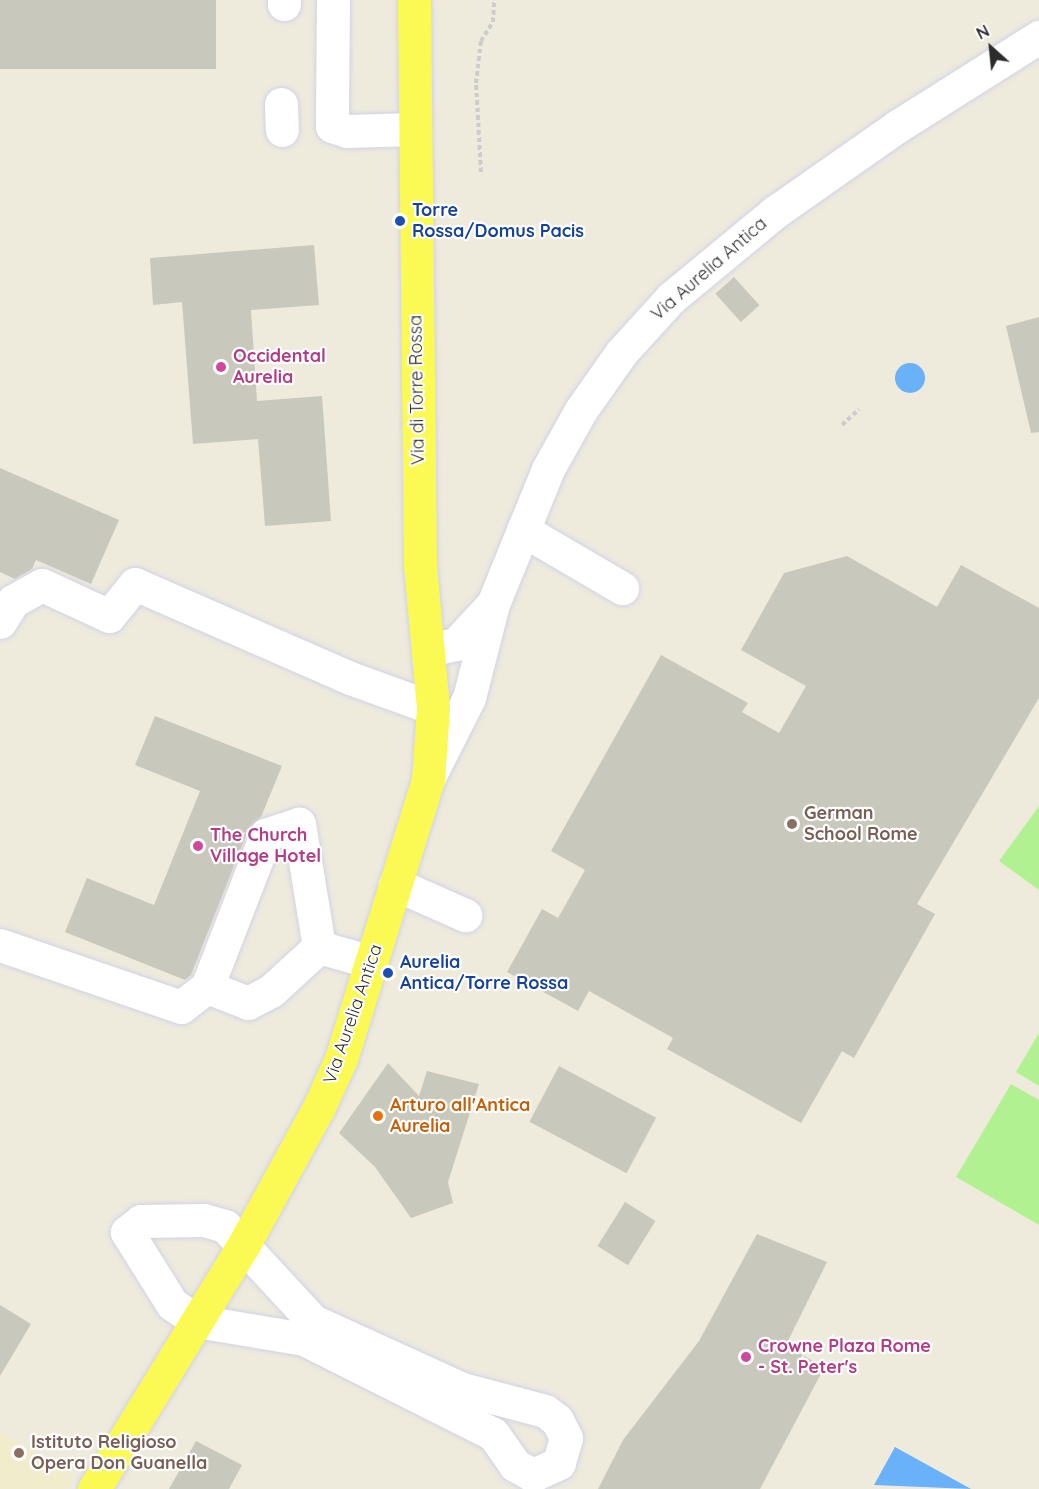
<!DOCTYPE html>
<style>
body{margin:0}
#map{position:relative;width:1039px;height:1489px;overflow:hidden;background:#eeebdd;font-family:Quicksand,sans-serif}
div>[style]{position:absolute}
.education>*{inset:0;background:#f1edcc}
.pitch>*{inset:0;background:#b2f191}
.water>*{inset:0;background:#69b1f8}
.round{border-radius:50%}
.building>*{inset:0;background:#c9c8bc;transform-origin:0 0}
.path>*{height:4px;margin-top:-2px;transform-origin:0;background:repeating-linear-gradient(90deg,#ccc 0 4.5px,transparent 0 7.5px)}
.roads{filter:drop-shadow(0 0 2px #d3d2e5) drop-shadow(0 0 2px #d3d2e5)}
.minor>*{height:33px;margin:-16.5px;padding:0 16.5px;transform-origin:16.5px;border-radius:16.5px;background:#fff}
.major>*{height:33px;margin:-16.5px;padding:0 16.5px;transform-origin:16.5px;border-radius:16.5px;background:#fbfa55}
.dots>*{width:16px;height:16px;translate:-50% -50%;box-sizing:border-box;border:3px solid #fff;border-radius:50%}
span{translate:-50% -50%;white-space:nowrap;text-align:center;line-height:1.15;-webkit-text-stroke:4.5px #fff;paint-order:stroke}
.transit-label{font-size:18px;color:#164399;font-weight:700}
.left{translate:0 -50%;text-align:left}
.street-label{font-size:18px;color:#2c2c2c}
.hotel-label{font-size:18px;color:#b23c85;font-weight:700}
.education-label{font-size:18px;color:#785e54;font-weight:700}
.food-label{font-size:18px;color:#c56008;font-weight:700}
.north{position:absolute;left:961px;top:18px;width:60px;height:60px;-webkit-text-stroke:4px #fff;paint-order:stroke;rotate:333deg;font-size:16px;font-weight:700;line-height:24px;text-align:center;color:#2c2c2c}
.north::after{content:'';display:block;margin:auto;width:21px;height:27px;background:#2c2c2c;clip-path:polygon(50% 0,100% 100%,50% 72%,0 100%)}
</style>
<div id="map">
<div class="education">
<i style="clip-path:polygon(0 1432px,74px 1475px,65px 1489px,0 1489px)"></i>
</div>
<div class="pitch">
<i style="clip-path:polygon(1039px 806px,1039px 890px,999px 861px)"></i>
<i style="clip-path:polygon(1039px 1033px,1039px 1086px,1016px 1072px)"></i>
<i style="clip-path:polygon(1011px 1084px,1039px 1100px,1039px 1225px,956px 1177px)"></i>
</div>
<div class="water">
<i class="round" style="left:895px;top:363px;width:30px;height:30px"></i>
<i style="clip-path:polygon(895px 1447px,971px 1489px,874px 1485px)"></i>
</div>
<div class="building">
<i style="left:0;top:0;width:216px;height:69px"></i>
<i style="clip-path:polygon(314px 245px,319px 305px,251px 310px,257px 401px,322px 396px,331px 521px,265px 526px,258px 439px,193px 444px,182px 302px,153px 305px,150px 258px)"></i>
<i style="left:734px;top:277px;width:38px;height:25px;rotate:48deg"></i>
<i style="clip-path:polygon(1039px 317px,1039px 432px,1031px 433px,1006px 326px)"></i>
<i style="clip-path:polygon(0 468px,119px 520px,91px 584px,36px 560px,32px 569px,15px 579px,0 572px)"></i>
<i style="clip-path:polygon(847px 556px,937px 607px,961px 565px,1039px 608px,1039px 698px,917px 904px,935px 914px,854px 1058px,842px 1051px,801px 1123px,667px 1049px,673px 1038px,589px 991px,578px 1011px,507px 972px,542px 909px,558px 918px,585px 870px,551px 851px,661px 655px,748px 703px,742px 712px,779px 733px,806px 686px,741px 650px,784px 573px)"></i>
<i style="clip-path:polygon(155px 716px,282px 766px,261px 817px,249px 828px,191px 975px,185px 980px,65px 932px,87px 878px,154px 905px,200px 791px,135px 765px)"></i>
<i style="clip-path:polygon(388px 1063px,419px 1096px,427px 1071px,479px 1084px,448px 1182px,453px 1203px,411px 1218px,375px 1167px,339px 1133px)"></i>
<i style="left:559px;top:1066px;width:110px;height:63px;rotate:28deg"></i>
<i style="left:625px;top:1202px;width:36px;height:52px;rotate:32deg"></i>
<i style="clip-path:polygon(757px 1234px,827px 1262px,786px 1345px,824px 1368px,760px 1489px,598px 1489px,623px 1440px,699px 1341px)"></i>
<i style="clip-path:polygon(0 1305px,31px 1324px,0 1376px)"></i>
<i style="clip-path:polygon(196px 1441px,242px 1465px,229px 1489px,169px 1489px)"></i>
</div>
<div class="path">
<i style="left:481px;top:172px;width:89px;rotate:-93.2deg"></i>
<i style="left:476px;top:83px;width:42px;rotate:-83.2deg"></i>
<i style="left:481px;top:41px;width:22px;rotate:-58deg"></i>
<i style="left:493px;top:22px;width:22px;rotate:-87deg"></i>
<i style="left:842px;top:425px;width:23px;rotate:-43deg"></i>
</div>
<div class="roads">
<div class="minor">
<i style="left:284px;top:0;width:4px;rotate:90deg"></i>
<i style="left:333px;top:0;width:126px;rotate:90.5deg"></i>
<i style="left:332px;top:126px;width:16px;rotate:18deg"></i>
<i style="left:347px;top:131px;width:67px;rotate:-1.7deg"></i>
<i style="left:281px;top:104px;width:26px;rotate:88deg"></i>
<i style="left:523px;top:530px;width:115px;rotate:30.4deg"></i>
<i style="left:0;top:622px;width:25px;rotate:-58deg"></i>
<i style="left:13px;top:601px;width:33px;rotate:-29deg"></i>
<i style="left:42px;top:585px;width:74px;rotate:24.8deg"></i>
<i style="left:109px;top:616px;width:41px;rotate:-50.9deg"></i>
<i style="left:135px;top:584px;width:235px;rotate:23.6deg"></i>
<i style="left:350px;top:678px;width:88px;rotate:19.9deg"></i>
<i style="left:428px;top:650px;width:29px;rotate:-12deg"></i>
<i style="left:456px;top:644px;width:53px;rotate:-47.3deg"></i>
<i style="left:428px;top:779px;width:91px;rotate:-63.2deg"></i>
<i style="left:469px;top:698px;width:97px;rotate:-75.7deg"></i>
<i style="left:493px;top:604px;width:146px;rotate:-67.8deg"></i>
<i style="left:548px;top:469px;width:68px;rotate:-60.8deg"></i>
<i style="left:581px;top:410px;width:70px;rotate:-54.9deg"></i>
<i style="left:621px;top:353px;width:74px;rotate:-47.7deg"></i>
<i style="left:671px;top:298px;width:135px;rotate:-39.6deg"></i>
<i style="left:775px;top:212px;width:150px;rotate:-35deg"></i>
<i style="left:898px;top:126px;width:167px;rotate:-32.3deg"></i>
<i style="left:395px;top:884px;width:77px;rotate:23.9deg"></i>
<i style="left:0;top:945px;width:191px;rotate:18.9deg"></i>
<i style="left:181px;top:1007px;width:33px;rotate:-38deg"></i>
<i style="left:319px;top:947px;width:125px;rotate:-99.2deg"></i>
<i style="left:299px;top:824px;width:35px;rotate:162deg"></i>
<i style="left:266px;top:835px;width:163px;rotate:111.2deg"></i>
<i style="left:207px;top:987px;width:44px;rotate:21.3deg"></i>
<i style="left:248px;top:1003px;width:27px;rotate:-28deg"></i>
<i style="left:272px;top:990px;width:64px;rotate:-42.5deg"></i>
<i style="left:319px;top:947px;width:54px;rotate:16.1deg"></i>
<i style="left:204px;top:1220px;width:22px;rotate:16deg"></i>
<i style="left:225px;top:1226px;width:129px;rotate:47.2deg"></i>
<i style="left:313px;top:1321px;width:164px;rotate:24.5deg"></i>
<i style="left:462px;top:1389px;width:86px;rotate:14.8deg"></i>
<i style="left:545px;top:1411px;width:15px;rotate:37deg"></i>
<i style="left:557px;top:1420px;width:20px;rotate:63deg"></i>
<i style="left:566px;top:1438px;width:26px;rotate:106deg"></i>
<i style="left:559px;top:1463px;width:29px;rotate:155deg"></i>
<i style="left:533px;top:1475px;width:21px;rotate:-151deg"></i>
<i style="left:515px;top:1465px;width:38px;rotate:-125deg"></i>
<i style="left:493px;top:1434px;width:212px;rotate:-153.3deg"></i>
<i style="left:304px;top:1339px;width:109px;rotate:-170.5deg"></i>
<i style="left:197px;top:1321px;width:30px;rotate:-146deg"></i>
<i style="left:172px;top:1304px;width:85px;rotate:-122deg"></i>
<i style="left:127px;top:1232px;width:18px;rotate:-38deg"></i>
<i style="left:141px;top:1221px;width:63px;rotate:-0.9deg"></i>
</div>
<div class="major">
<i style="left:94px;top:1489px;width:285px;rotate:-58.5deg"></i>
<i style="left:243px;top:1246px;width:158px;rotate:-61.3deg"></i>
<i style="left:319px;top:1107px;width:53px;rotate:-65.4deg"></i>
<i style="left:341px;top:1059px;width:293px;rotate:-72.7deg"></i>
<i style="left:428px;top:779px;width:71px;rotate:-86deg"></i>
<i style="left:433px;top:708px;width:144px;rotate:-95.2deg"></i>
<i style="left:420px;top:565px;width:565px;rotate:-90.61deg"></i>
</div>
</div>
<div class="dots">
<i style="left:400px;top:221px;background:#1a4fb4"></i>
<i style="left:221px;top:367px;background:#d1479c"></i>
<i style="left:792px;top:824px;background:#8d6e63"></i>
<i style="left:198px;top:846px;background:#d1479c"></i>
<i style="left:388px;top:973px;background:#1a4fb4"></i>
<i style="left:378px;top:1116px;background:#e8710a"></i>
<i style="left:746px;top:1357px;background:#d1479c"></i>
<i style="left:19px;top:1453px;background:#8d6e63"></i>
</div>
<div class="transit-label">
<span class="left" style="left:412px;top:221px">Torre<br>Rossa/Domus Pacis</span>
<span class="left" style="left:400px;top:973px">Aurelia<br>Antica/Torre Rossa</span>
</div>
<div class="street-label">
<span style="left:709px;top:269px;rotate:-41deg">Via Aurelia Antica</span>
<span style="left:417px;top:390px;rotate:-91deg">Via di Torre Rossa</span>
<span style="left:353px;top:1014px;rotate:-71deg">Via Aurelia Antica</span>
</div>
<div class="hotel-label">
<span class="left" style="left:233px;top:367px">Occidental<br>Aurelia</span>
<span class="left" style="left:210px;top:846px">The Church<br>Village Hotel</span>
<span class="left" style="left:758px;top:1357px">Crowne Plaza Rome<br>- St. Peter's</span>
</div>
<div class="education-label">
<span class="left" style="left:804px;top:824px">German<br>School Rome</span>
<span class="left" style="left:31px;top:1453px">Istituto Religioso<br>Opera Don Guanella</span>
</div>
<div class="food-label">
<span class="left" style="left:390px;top:1116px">Arturo all'Antica<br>Aurelia</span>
</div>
<div class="north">N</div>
</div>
